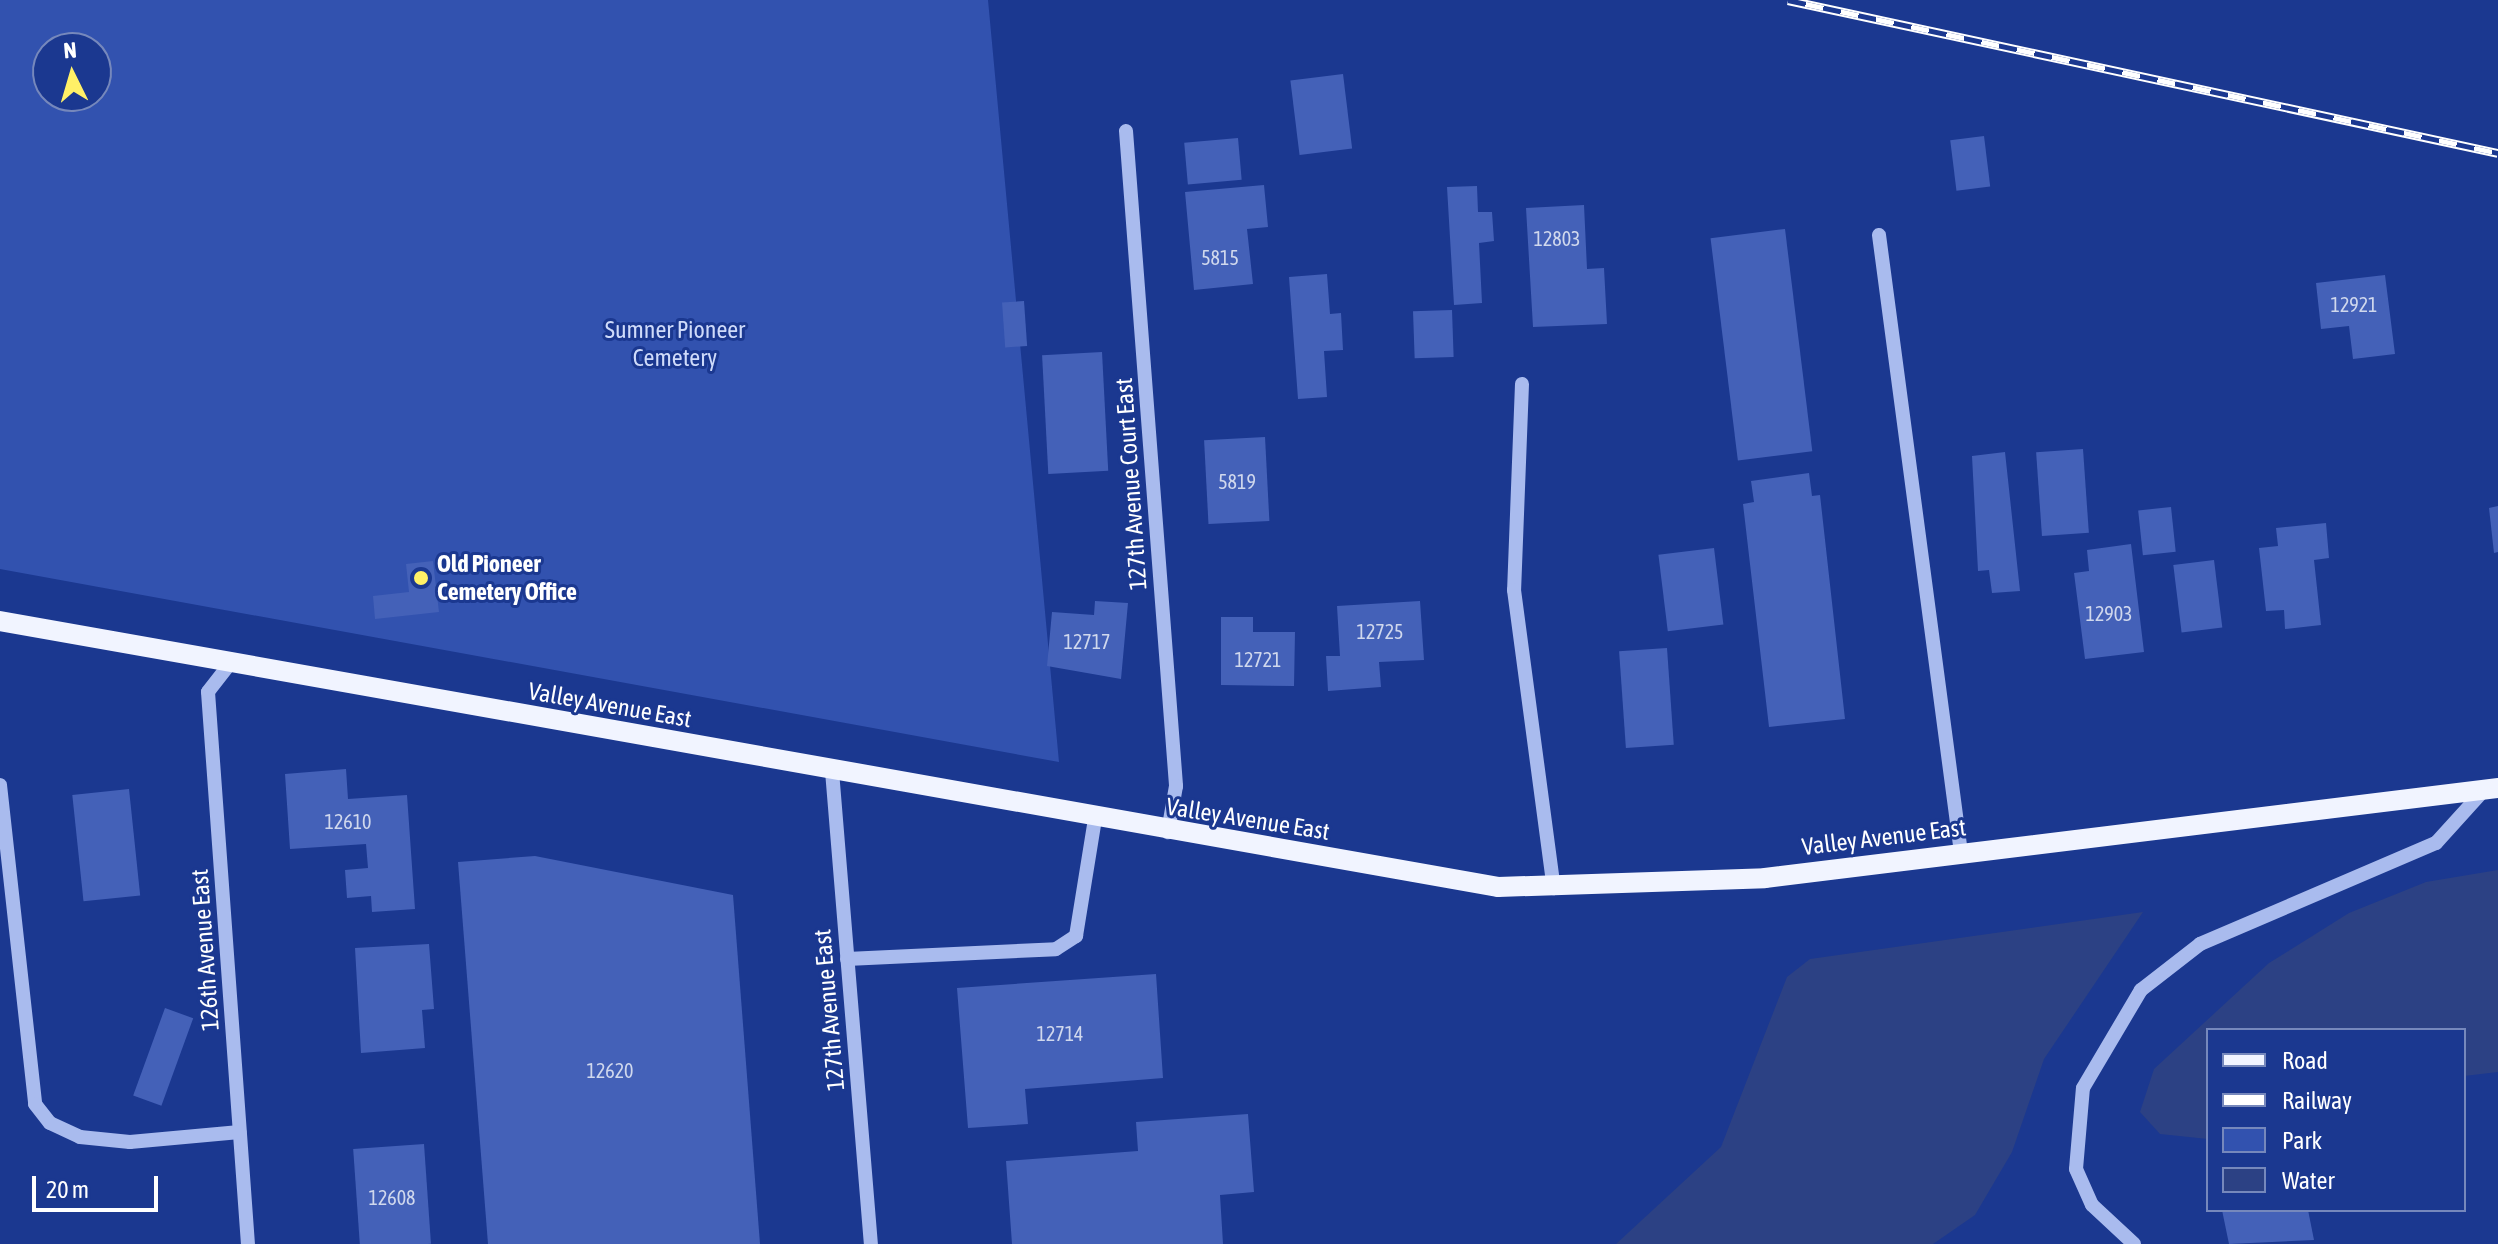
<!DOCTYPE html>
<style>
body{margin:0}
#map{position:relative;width:2498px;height:1244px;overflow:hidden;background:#1b3890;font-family:"Asap Condensed",sans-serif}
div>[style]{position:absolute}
.green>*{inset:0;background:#3252af}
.water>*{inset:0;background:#2c4184}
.building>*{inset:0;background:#4461b8;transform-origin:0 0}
.minor>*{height:14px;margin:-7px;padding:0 7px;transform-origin:7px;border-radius:7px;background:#a9bbee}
.major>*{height:20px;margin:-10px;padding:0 10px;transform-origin:10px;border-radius:10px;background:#f1f4ff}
.rail>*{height:9px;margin-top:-4.5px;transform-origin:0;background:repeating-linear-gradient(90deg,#1b3890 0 18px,#fff 0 36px);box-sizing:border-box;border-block:2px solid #fff}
.dots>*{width:22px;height:22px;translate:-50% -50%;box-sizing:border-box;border:4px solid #1b3890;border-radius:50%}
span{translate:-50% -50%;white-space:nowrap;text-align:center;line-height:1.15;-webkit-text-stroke:6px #1b3890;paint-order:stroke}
.number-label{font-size:20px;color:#d0d8ed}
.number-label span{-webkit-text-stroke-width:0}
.park-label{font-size:24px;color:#cfdbfa}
.street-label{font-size:24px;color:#fff}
.poi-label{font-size:24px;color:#fff;font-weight:700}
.left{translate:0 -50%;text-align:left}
.legend{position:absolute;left:2206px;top:1028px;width:260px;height:184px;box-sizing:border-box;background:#1b3890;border:2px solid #7688bc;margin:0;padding:10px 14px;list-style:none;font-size:24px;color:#fff}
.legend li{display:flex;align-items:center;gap:16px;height:40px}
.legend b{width:40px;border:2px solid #7688bc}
.north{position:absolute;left:32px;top:32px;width:80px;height:80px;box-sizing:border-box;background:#1b3890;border:2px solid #7688bc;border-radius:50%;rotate:355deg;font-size:22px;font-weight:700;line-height:32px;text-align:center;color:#fff}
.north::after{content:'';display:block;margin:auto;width:28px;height:36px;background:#fff067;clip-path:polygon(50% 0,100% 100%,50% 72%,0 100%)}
.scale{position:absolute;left:32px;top:1176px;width:126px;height:36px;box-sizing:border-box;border:4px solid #fff;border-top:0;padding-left:10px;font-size:24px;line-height:28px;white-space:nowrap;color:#fff;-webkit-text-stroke:6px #1b3890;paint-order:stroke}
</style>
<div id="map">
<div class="green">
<i style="clip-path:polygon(evenodd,0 0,988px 0,1059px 762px,0 569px,0 0,48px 48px,96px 48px,96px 96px,48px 96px,48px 48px)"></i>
</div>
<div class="water">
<i style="clip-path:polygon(2498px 870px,2498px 1072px,2464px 1076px,2464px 1030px,2208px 1030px,2208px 1139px,2160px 1134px,2140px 1112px,2154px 1069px,2269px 963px,2349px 913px,2426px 882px)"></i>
<i style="clip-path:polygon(2143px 912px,2044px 1059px,2012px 1152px,1975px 1215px,1933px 1244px,1616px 1244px,1721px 1147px,1787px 977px,1810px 959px)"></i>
</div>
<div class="building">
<i style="left:1343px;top:74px;width:75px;height:53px;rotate:83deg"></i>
<i style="left:1984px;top:136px;width:51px;height:34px;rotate:83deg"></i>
<i style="left:1238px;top:138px;width:42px;height:54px;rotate:85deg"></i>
<i style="clip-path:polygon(1264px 185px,1268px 227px,1247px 229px,1253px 284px,1194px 290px,1185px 192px)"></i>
<i style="clip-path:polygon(1477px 186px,1478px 212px,1492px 212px,1494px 241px,1479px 243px,1482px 303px,1454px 305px,1447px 187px)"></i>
<i style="clip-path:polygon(1584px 205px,1587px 269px,1604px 268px,1607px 324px,1533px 327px,1526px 208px)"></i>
<i style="left:1785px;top:229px;width:224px;height:75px;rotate:83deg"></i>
<i style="clip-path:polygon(1327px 274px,1330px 314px,1341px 313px,1343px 350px,1324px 351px,1327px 397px,1298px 399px,1289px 277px)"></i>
<i style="clip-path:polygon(2385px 275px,2395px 354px,2353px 359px,2349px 326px,2321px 329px,2316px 283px)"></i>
<i style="left:1024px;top:301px;width:45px;height:22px;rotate:86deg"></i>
<i style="left:1452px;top:310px;width:47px;height:39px;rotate:88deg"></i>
<i style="left:1102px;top:352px;width:119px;height:60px;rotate:87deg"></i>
<i style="left:1265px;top:437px;width:84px;height:61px;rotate:87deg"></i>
<i style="left:2083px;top:449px;width:84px;height:47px;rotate:86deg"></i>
<i style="clip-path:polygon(2005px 452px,2020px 591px,1992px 593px,1989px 570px,1978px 571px,1972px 456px)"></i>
<i style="clip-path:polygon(1809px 473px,1812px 496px,1820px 495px,1845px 719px,1769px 727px,1743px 504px,1754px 502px,1751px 481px)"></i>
<i style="clip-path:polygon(2498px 506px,2498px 552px,2494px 553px,2489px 508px)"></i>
<i style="left:2171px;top:507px;width:45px;height:33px;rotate:84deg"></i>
<i style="clip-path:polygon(2326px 523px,2329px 558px,2314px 560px,2321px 625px,2285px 629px,2284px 610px,2266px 611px,2259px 548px,2278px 546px,2276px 528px)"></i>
<i style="clip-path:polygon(2131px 544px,2144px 652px,2085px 659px,2074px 573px,2089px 571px,2087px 550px)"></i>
<i style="left:1714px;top:548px;width:77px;height:56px;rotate:83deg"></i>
<i style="left:2214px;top:560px;width:68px;height:41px;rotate:83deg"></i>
<i style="clip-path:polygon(433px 561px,439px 612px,375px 619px,373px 596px,409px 592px,406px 564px)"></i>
<i style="clip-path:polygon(1095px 601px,1128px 603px,1121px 679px,1047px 666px,1052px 612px,1094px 615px)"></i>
<i style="clip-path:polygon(1420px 601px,1424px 660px,1379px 662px,1381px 687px,1328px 691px,1326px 656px,1340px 656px,1337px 606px)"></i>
<i style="clip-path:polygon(1221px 617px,1253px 617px,1253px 632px,1295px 632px,1294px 686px,1221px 685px)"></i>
<i style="left:1667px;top:648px;width:97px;height:48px;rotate:86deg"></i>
<i style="clip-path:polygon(346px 769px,348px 799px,407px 795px,415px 909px,372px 912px,371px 896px,347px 898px,345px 870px,368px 868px,366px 844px,290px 849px,285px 774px)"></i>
<i style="left:129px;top:789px;width:107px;height:57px;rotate:84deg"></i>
<i style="clip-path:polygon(535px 856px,733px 895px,760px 1244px,488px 1244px,458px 862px)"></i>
<i style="clip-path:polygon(429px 944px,434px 1009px,422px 1010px,425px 1048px,361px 1053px,355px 948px)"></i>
<i style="clip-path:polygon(1156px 974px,1163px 1078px,1025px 1089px,1028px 1124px,968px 1128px,957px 988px)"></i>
<i style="left:165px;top:1008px;width:30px;height:93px;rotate:20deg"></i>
<i style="clip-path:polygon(1248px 1114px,1254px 1192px,1220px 1195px,1223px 1244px,1012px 1244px,1006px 1161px,1138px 1151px,1136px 1122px)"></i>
<i style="left:424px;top:1144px;width:100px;height:71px;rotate:86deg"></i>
<i style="clip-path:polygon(2222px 1210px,2308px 1210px,2314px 1240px,2229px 1244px)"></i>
</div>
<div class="minor">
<i style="left:1126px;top:131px;width:657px;rotate:85.63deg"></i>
<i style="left:1176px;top:786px;width:47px;rotate:99.9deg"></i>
<i style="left:1879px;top:235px;width:623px;rotate:82.44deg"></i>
<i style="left:1522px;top:384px;width:206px;rotate:92.2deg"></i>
<i style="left:1514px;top:590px;width:301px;rotate:82.4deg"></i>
<i style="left:232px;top:661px;width:39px;rotate:128deg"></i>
<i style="left:208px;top:692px;width:553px;rotate:85.86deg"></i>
<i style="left:832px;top:771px;width:475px;rotate:85.3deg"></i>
<i style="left:0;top:785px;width:321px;rotate:83.7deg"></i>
<i style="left:35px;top:1104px;width:24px;rotate:52deg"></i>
<i style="left:50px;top:1123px;width:33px;rotate:25deg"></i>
<i style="left:80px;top:1137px;width:50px;rotate:5.7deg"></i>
<i style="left:130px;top:1142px;width:110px;rotate:-5.2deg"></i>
<i style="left:847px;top:959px;width:209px;rotate:-2.7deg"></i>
<i style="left:1056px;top:949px;width:24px;rotate:-33deg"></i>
<i style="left:1076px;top:936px;width:119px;rotate:-80.8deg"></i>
<i style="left:2134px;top:1244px;width:57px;rotate:-137.1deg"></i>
<i style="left:2092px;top:1205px;width:39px;rotate:-114deg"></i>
<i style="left:2076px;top:1169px;width:81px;rotate:-85.1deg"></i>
<i style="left:2083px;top:1088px;width:114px;rotate:-59.4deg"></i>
<i style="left:2141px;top:990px;width:75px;rotate:-37.9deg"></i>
<i style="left:2200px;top:944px;width:257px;rotate:-23.2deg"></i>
<i style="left:2436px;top:843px;width:72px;rotate:-47.8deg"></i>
</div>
<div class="major">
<i style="left:0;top:621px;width:1521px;rotate:10.07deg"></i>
<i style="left:1498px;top:887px;width:267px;rotate:-1.9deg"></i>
<i style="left:1765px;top:878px;width:739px;rotate:-7deg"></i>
</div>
<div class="rail">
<i style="left:1788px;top:0;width:726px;rotate:12.16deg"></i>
</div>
<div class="dots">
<i style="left:421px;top:578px;background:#fff067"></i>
</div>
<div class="number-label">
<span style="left:1557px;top:238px">12803</span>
<span style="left:1220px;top:257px">5815</span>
<span style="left:2354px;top:304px">12921</span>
<span style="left:1237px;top:481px">5819</span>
<span style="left:2109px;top:613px">12903</span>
<span style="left:1380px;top:631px">12725</span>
<span style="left:1087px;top:641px">12717</span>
<span style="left:1258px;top:659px">12721</span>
<span style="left:348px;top:821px">12610</span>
<span style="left:1060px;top:1033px">12714</span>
<span style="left:610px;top:1070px">12620</span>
<span style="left:392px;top:1197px">12608</span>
</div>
<div class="park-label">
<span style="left:675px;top:344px">Sumner Pioneer<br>Cemetery</span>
</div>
<div class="street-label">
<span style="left:1131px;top:484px;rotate:-94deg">127th Avenue Court East</span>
<span style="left:610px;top:705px;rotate:10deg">Valley Avenue East</span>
<span style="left:1248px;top:819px;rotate:9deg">Valley Avenue East</span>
<span style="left:1884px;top:837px;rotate:-7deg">Valley Avenue East</span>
<span style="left:205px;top:950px;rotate:-94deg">126th Avenue East</span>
<span style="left:829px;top:1010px;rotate:-95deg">127th Avenue East</span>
</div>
<div class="poi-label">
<span class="left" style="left:437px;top:578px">Old Pioneer<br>Cemetery Office</span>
</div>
<ul class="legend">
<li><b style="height:10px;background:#f1f4ff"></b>Road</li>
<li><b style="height:10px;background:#fff"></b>Railway</li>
<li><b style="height:22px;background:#3252af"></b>Park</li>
<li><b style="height:22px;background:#2c4184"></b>Water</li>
</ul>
<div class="north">N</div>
<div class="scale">20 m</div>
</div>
